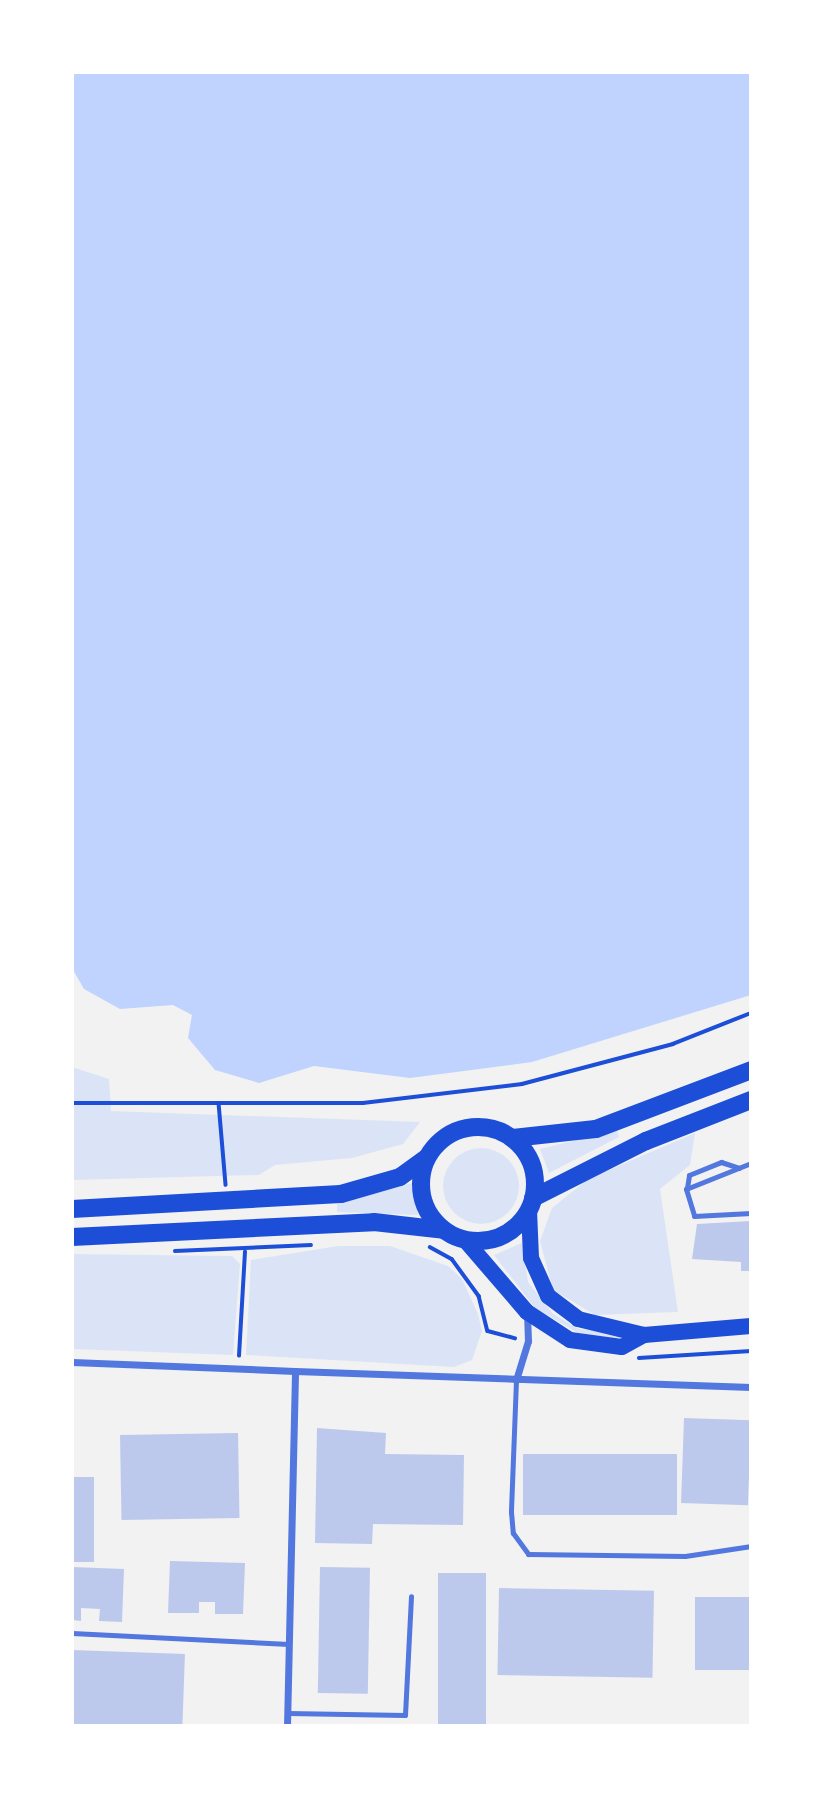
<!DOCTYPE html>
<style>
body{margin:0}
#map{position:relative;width:823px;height:1798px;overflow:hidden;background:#f2f2f2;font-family:Rubik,sans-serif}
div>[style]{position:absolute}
.green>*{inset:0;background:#dbe4f7}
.round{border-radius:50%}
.water>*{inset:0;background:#bfd3fe}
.building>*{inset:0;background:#bdc9ec;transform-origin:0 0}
.path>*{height:3.5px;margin:-1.75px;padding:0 1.75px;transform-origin:1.75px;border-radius:1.75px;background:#1d4ed8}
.service>*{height:5px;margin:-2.5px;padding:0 2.5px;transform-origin:2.5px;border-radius:2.5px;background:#5277de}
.minor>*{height:7px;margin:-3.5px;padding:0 3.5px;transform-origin:3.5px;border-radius:3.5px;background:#5277de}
.primary>*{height:16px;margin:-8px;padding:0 8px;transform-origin:8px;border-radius:8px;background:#1d4ed8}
.trunk>*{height:18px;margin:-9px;padding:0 9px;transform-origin:9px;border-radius:9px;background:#1d4ed8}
.trunk>.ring{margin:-9px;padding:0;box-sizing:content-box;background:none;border:18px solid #1d4ed8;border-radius:50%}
span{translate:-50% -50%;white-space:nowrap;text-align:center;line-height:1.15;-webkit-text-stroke:7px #fff;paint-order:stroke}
.frame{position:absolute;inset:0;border:74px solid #fff;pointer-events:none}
</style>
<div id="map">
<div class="green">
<i style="clip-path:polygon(72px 1067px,109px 1079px,111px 1111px,420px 1122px,403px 1144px,352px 1158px,275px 1165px,259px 1175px,72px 1180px)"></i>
<i style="clip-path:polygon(617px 1130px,619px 1137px,549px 1173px,540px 1149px)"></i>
<i style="clip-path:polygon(695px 1133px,690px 1165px,660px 1189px,678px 1312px,595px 1315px,553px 1290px,540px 1241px,552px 1208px,588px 1179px)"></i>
<i class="round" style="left:443px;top:1148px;width:76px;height:76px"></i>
<i style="clip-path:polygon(412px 1183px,418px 1215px,337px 1212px,337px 1204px)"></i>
<i style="clip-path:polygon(522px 1243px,528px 1282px,553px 1314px,579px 1329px,621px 1333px,621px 1339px,578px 1333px,535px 1308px,494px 1255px)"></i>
<i style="clip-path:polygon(338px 1246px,390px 1246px,448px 1266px,462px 1279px,478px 1314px,482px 1331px,472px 1360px,454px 1367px,246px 1355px,251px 1260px)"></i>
<i style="clip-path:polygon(72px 1254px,232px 1256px,240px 1264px,233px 1355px,72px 1349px)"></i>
</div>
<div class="water">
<i style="clip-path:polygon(72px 72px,751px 72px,751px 995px,532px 1062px,410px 1078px,314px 1066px,259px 1083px,215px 1070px,188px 1038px,192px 1015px,173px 1005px,120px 1009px,84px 989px,72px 968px)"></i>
</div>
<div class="building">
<i style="clip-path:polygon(751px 1221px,751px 1271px,741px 1271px,741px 1262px,692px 1259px,697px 1224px)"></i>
<i style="left:684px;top:1418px;width:67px;height:85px;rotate:2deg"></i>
<i style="clip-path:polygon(317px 1428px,386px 1433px,385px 1454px,464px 1455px,463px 1525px,373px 1524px,372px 1544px,315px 1543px)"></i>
<i style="left:238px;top:1433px;width:85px;height:118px;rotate:89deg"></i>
<i style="left:523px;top:1454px;width:154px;height:61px"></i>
<i style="left:72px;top:1477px;width:22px;height:85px"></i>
<i style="clip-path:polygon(170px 1561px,245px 1563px,243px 1614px,215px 1614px,215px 1602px,199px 1602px,199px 1613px,168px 1613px)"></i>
<i style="clip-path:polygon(72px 1567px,124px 1569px,122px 1622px,99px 1621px,100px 1609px,81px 1608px,81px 1621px,72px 1620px)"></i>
<i style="left:320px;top:1567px;width:50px;height:126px;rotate:1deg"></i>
<i style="left:438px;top:1573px;width:48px;height:153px"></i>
<i style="left:499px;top:1588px;width:155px;height:87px;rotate:1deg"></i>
<i style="left:751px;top:1597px;width:73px;height:56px;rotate:90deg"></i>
<i style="left:72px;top:1650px;width:113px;height:76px;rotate:2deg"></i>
</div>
<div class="path">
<i style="left:72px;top:1103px;width:291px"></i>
<i style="left:363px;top:1103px;width:160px;rotate:-6.8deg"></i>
<i style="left:522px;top:1084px;width:156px;rotate:-14.8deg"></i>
<i style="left:673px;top:1044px;width:84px;rotate:-21.7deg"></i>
<i style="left:219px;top:1103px;width:82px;rotate:85.1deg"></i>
<i style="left:430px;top:1247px;width:25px;rotate:29deg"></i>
<i style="left:452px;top:1259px;width:46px;rotate:53.9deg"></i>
<i style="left:479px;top:1296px;width:36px;rotate:76deg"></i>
<i style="left:488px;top:1331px;width:28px;rotate:15deg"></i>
<i style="left:175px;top:1251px;width:136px;rotate:-2.5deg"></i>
<i style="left:239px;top:1356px;width:104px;rotate:-86.7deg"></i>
<i style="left:639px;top:1358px;width:112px;rotate:-3.6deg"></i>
</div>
<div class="service">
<i style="left:751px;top:1163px;width:70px;rotate:158.2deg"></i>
<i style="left:686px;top:1189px;width:28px;rotate:73deg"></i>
<i style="left:694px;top:1216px;width:57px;rotate:-3deg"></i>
<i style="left:687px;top:1188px;width:13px;rotate:-81deg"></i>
<i style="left:689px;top:1175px;width:35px;rotate:-22deg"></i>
<i style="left:721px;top:1162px;width:19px;rotate:18deg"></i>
<i style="left:516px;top:1380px;width:132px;rotate:92.2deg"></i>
<i style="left:511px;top:1512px;width:21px;rotate:85deg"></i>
<i style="left:513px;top:1533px;width:26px;rotate:54deg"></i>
<i style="left:528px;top:1554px;width:157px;rotate:0.7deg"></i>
<i style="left:685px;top:1556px;width:67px;rotate:-8.6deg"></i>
<i style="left:72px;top:1633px;width:217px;rotate:2.9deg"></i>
<i style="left:287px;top:1713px;width:118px;rotate:1deg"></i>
<i style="left:405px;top:1715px;width:119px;rotate:-87.1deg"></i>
</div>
<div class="minor">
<i style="left:72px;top:1362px;width:223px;rotate:2.3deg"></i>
<i style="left:516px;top:1380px;width:41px;rotate:-72.9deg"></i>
<i style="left:528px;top:1341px;width:29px;rotate:-92deg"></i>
<i style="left:287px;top:1726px;width:355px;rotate:-88.7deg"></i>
<i style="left:295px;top:1371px;width:456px;rotate:2deg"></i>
</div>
<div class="primary">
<i style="left:529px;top:1210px;width:48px;rotate:87.6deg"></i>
<i style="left:531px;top:1258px;width:42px;rotate:65.9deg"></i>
<i style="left:548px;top:1296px;width:38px;rotate:37deg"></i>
<i style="left:578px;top:1319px;width:68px;rotate:13.6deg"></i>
<i style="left:465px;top:1240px;width:95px;rotate:49.3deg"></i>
<i style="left:527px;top:1312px;width:51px;rotate:33.1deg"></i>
<i style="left:570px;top:1340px;width:52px;rotate:7.7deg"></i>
<i style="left:622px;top:1347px;width:25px;rotate:-29deg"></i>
<i style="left:644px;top:1335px;width:107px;rotate:-4.8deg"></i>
</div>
<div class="trunk">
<i class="ring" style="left:421px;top:1127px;width:96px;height:96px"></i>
<i style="left:513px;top:1138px;width:83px;rotate:-6.2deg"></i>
<i style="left:596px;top:1129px;width:166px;rotate:-20.8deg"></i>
<i style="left:533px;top:1198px;width:127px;rotate:-26.8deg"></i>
<i style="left:646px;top:1141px;width:113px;rotate:-21.3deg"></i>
<i style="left:72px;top:1209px;width:269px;rotate:-3.2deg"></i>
<i style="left:341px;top:1194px;width:61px;rotate:-16.1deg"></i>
<i style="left:400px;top:1177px;width:32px;rotate:-36deg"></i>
<i style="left:72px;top:1237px;width:302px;rotate:-2.8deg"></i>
<i style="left:374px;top:1222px;width:70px;rotate:6.5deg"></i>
</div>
<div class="frame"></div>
</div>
